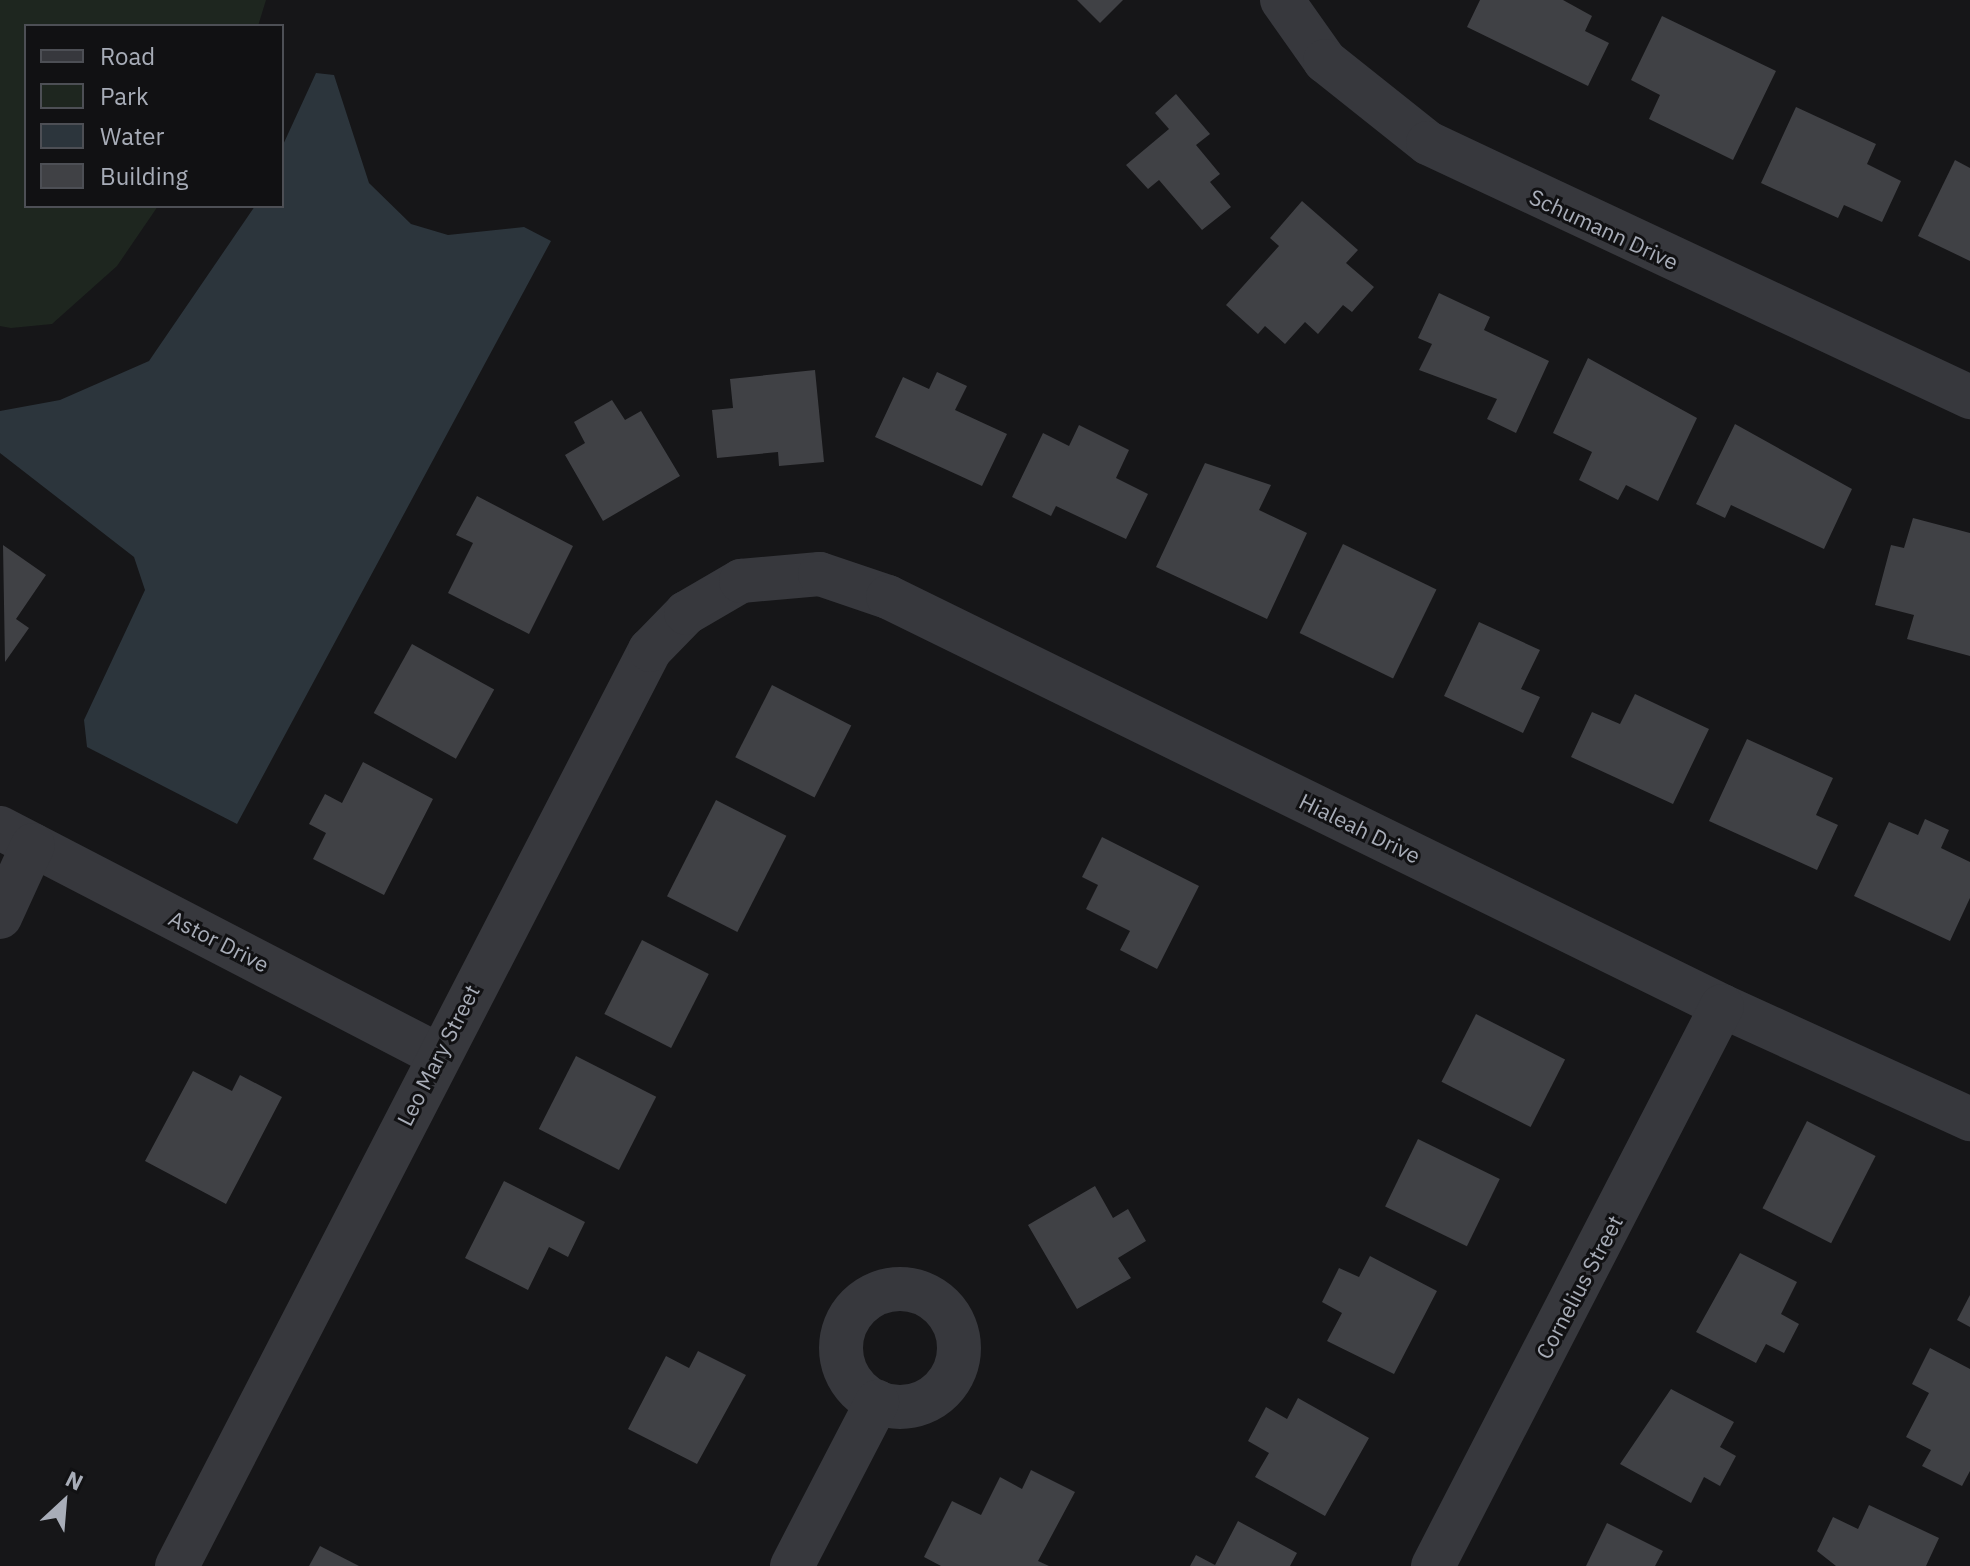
<!DOCTYPE html>
<style>
body{margin:0}
#map{position:relative;width:1970px;height:1566px;overflow:hidden;background:#161618;font-family:"IBM Plex Sans",sans-serif}
div>[style]{position:absolute}
.green>*{inset:0;background:#1e261f}
.water>*{inset:0;background:#2c353c}
.building>*{inset:0;background:#404145;transform-origin:0 0}
.minor>*{height:44px;margin:-22px;padding:0 22px;transform-origin:22px;border-radius:22px;background:#37383d}
.minor>.ring{margin:-22px;padding:0;box-sizing:content-box;background:none;border:44px solid #37383d;border-radius:50%}
span{translate:-50% -50%;white-space:nowrap;text-align:center;line-height:1.15;-webkit-text-stroke:6px #111113;paint-order:stroke}
.street-label{font-size:22px;color:#a8adb8}
.legend{position:absolute;left:24px;top:24px;width:260px;height:184px;box-sizing:border-box;background:#111113;border:2px solid #4d4f55;margin:0;padding:10px 14px;list-style:none;font-size:24px;color:#a8adb8}
.legend li{display:flex;align-items:center;gap:16px;height:40px}
.legend b{width:40px;border:2px solid #4d4f55}
.north{position:absolute;left:24px;top:1462px;width:80px;height:80px;-webkit-text-stroke:6px #111113;paint-order:stroke;rotate:26deg;font-size:22px;font-weight:700;line-height:32px;text-align:center;color:#a8adb8}
.north::after{content:'';display:block;margin:auto;width:28px;height:36px;background:#a8adb8;clip-path:polygon(50% 0,100% 100%,50% 72%,0 100%)}
</style>
<div id="map">
<div class="green">
<i style="clip-path:polygon(0 0,266px 0,258px 26px,26px 26px,26px 206px,158px 206px,117px 266px,52px 324px,11px 328px,0 326px)"></i>
</div>
<div class="water">
<i style="clip-path:polygon(316px 73px,334px 75px,369px 183px,411px 224px,448px 235px,524px 227px,551px 241px,237px 824px,87px 747px,84px 720px,145px 590px,134px 557px,0 453px,0 411px,60px 400px,149px 361px,255px 206px,282px 206px,282px 147px)"></i>
</div>
<div class="building">
<i style="clip-path:polygon(1077px 0,1123px 0,1100px 23px)"></i>
<i style="clip-path:polygon(1480px 0,1563px 0,1592px 16px,1585px 31px,1609px 43px,1588px 86px,1467px 27px)"></i>
<i style="clip-path:polygon(1662px 16px,1776px 71px,1733px 160px,1649px 119px,1660px 95px,1631px 80px)"></i>
<i style="clip-path:polygon(1176px 94px,1210px 134px,1196px 145px,1220px 174px,1210px 182px,1231px 207px,1202px 230px,1159px 180px,1148px 189px,1126px 165px,1169px 129px,1155px 113px)"></i>
<i style="clip-path:polygon(1796px 107px,1876px 144px,1867px 164px,1901px 181px,1882px 222px,1844px 205px,1838px 218px,1761px 183px)"></i>
<i style="clip-path:polygon(1955px 160px,1970px 168px,1970px 261px,1918px 236px)"></i>
<i style="clip-path:polygon(1302px 201px,1358px 250px,1346px 263px,1374px 287px,1352px 312px,1343px 305px,1318px 334px,1305px 322px,1285px 344px,1265px 326px,1258px 334px,1226px 305px,1279px 246px,1270px 238px)"></i>
<i style="clip-path:polygon(1439px 293px,1490px 317px,1484px 330px,1549px 361px,1516px 433px,1487px 419px,1497px 399px,1419px 370px,1432px 344px,1418px 338px)"></i>
<i style="clip-path:polygon(1588px 358px,1697px 418px,1658px 501px,1626px 485px,1618px 500px,1579px 480px,1592px 452px,1553px 433px)"></i>
<i style="clip-path:polygon(815px 370px,824px 462px,779px 466px,778px 452px,717px 458px,712px 410px,733px 408px,730px 379px)"></i>
<i style="clip-path:polygon(937px 372px,967px 386px,955px 410px,1007px 434px,982px 486px,875px 437px,903px 377px,929px 389px)"></i>
<i style="clip-path:polygon(612px 400px,625px 420px,641px 411px,680px 476px,603px 521px,565px 455px,585px 443px,574px 422px)"></i>
<i style="clip-path:polygon(1735px 424px,1852px 489px,1824px 549px,1731px 505px,1725px 518px,1696px 504px)"></i>
<i style="clip-path:polygon(1079px 425px,1129px 450px,1116px 478px,1148px 494px,1126px 539px,1056px 506px,1051px 516px,1012px 497px,1043px 433px,1069px 446px)"></i>
<i style="clip-path:polygon(1205px 463px,1271px 485px,1259px 510px,1307px 533px,1267px 619px,1156px 567px)"></i>
<i style="clip-path:polygon(477px 496px,573px 546px,529px 634px,448px 593px,473px 543px,456px 535px)"></i>
<i style="clip-path:polygon(1913px 518px,1970px 533px,1970px 656px,1907px 639px,1914px 615px,1875px 605px,1891px 545px,1904px 548px)"></i>
<i style="left:1343px;top:544px;width:104px;height:99px;rotate:26deg"></i>
<i style="clip-path:polygon(3px 545px,46px 575px,16px 619px,29px 628px,5px 662px)"></i>
<i style="clip-path:polygon(1479px 622px,1540px 650px,1521px 689px,1540px 697px,1523px 733px,1444px 696px)"></i>
<i style="left:412px;top:644px;width:94px;height:79px;rotate:29deg"></i>
<i style="left:772px;top:685px;width:89px;height:81px;rotate:27deg"></i>
<i style="clip-path:polygon(1635px 694px,1709px 729px,1673px 804px,1571px 757px,1592px 712px,1620px 724px)"></i>
<i style="clip-path:polygon(1747px 739px,1833px 778px,1816px 815px,1838px 825px,1817px 870px,1709px 821px)"></i>
<i style="clip-path:polygon(363px 762px,433px 799px,384px 895px,313px 859px,326px 833px,309px 824px,325px 794px,342px 803px)"></i>
<i style="left:716px;top:800px;width:79px;height:108px;rotate:27deg"></i>
<i style="clip-path:polygon(1925px 819px,1949px 830px,1941px 848px,1970px 862px,1970px 898px,1950px 941px,1854px 896px,1889px 822px,1918px 835px)"></i>
<i style="clip-path:polygon(1102px 837px,1199px 886px,1157px 969px,1120px 950px,1130px 931px,1086px 909px,1098px 885px,1082px 877px)"></i>
<i style="left:642px;top:940px;width:75px;height:83px;rotate:27deg"></i>
<i style="left:1476px;top:1014px;width:100px;height:76px;rotate:27deg"></i>
<i style="left:576px;top:1056px;width:90px;height:82px;rotate:27deg"></i>
<i style="clip-path:polygon(193px 1071px,232px 1091px,240px 1075px,282px 1097px,226px 1204px,145px 1161px)"></i>
<i style="left:1807px;top:1121px;width:77px;height:98px;rotate:27deg"></i>
<i style="left:1418px;top:1139px;width:91px;height:75px;rotate:26deg"></i>
<i style="clip-path:polygon(504px 1181px,585px 1222px,568px 1257px,549px 1247px,528px 1290px,465px 1258px)"></i>
<i style="clip-path:polygon(1095px 1186px,1113px 1218px,1128px 1209px,1146px 1241px,1118px 1258px,1131px 1278px,1077px 1309px,1028px 1225px)"></i>
<i style="clip-path:polygon(1740px 1253px,1797px 1282px,1781px 1314px,1799px 1324px,1784px 1353px,1766px 1344px,1756px 1363px,1696px 1332px)"></i>
<i style="clip-path:polygon(1370px 1256px,1437px 1291px,1394px 1374px,1327px 1341px,1342px 1313px,1322px 1302px,1339px 1268px,1359px 1277px)"></i>
<i style="clip-path:polygon(1970px 1295px,1970px 1327px,1957px 1320px)"></i>
<i style="clip-path:polygon(1930px 1348px,1970px 1369px,1970px 1471px,1962px 1486px,1922px 1466px,1931px 1450px,1906px 1437px,1929px 1393px,1912px 1384px)"></i>
<i style="clip-path:polygon(698px 1351px,746px 1375px,697px 1464px,628px 1429px,666px 1356px,689px 1368px)"></i>
<i style="clip-path:polygon(1671px 1389px,1734px 1422px,1720px 1447px,1736px 1456px,1720px 1486px,1704px 1477px,1691px 1503px,1620px 1464px)"></i>
<i style="clip-path:polygon(1298px 1398px,1369px 1438px,1325px 1516px,1255px 1477px,1269px 1453px,1248px 1441px,1266px 1407px,1287px 1419px)"></i>
<i style="clip-path:polygon(1031px 1470px,1075px 1492px,1038px 1561px,1049px 1566px,941px 1566px,924px 1557px,952px 1501px,981px 1515px,1000px 1477px,1022px 1489px)"></i>
<i style="clip-path:polygon(1869px 1505px,1939px 1538px,1926px 1566px,1836px 1566px,1817px 1551px,1833px 1517px,1858px 1529px)"></i>
<i style="clip-path:polygon(1238px 1521px,1297px 1553px,1290px 1566px,1190px 1566px,1196px 1555px,1215px 1565px)"></i>
<i style="clip-path:polygon(1607px 1523px,1663px 1551px,1655px 1566px,1586px 1566px)"></i>
<i style="clip-path:polygon(320px 1546px,359px 1566px,309px 1566px)"></i>
</div>
<div class="minor">
<i style="left:1282px;top:0;width:75px;rotate:54.8deg"></i>
<i style="left:1325px;top:61px;width:132px;rotate:38.5deg"></i>
<i style="left:1428px;top:143px;width:599px;rotate:25.11deg"></i>
<i style="left:0;top:828px;width:493px;rotate:27.4deg"></i>
<i style="left:0;top:917px;width:79px;rotate:-65.4deg"></i>
<i class="ring" style="left:841px;top:1289px;width:74px;height:74px"></i>
<i style="left:177px;top:1566px;width:1031px;rotate:-62.69deg"></i>
<i style="left:650px;top:650px;width:52px;rotate:-45.8deg"></i>
<i style="left:686px;top:613px;width:64px;rotate:-30.2deg"></i>
<i style="left:741px;top:581px;width:79px;rotate:-5.1deg"></i>
<i style="left:820px;top:574px;width:72px;rotate:18.7deg"></i>
<i style="left:888px;top:597px;width:929px;rotate:26.12deg"></i>
<i style="left:1722px;top:1006px;width:273px;rotate:24.5deg"></i>
<i style="left:792px;top:1566px;width:185px;rotate:-62.6deg"></i>
<i style="left:1433px;top:1566px;width:630px;rotate:-62.7deg"></i>
</div>
<div class="street-label">
<span style="left:1604px;top:229px;rotate:25deg">Schumann Drive</span>
<span style="left:1360px;top:828px;rotate:26deg">Hialeah Drive</span>
<span style="left:219px;top:941px;rotate:27deg">Astor Drive</span>
<span style="left:438px;top:1055px;rotate:-63deg">Leo Mary Street</span>
<span style="left:1579px;top:1287px;rotate:-62deg">Cornelius Street</span>
</div>
<ul class="legend">
<li><b style="height:10px;background:#37383d"></b>Road</li>
<li><b style="height:22px;background:#1e261f"></b>Park</li>
<li><b style="height:22px;background:#2c353c"></b>Water</li>
<li><b style="height:22px;background:#404145"></b>Building</li>
</ul>
<div class="north">N</div>
</div>
